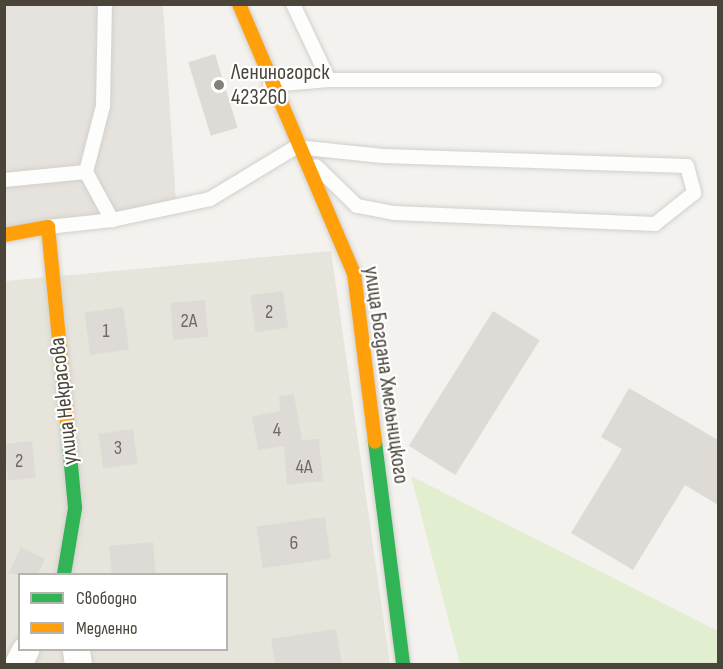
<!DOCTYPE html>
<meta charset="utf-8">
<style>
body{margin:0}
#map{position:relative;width:723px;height:669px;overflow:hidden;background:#f4f2ee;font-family:"Sofia Sans Condensed",sans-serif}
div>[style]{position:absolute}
.residential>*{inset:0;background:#e7e4dc}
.industrial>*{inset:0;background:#e6e2de}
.green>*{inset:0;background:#e1eecf}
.building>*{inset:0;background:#dedbd6;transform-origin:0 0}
.roads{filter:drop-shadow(0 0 2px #d2d0cb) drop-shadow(0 0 2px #d2d0cb)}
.lane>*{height:14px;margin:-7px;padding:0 7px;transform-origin:7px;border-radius:7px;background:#fdfdfc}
.street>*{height:27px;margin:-13.5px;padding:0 13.5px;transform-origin:13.5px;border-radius:13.5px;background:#fdfdfc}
.fast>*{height:14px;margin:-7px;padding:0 7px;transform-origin:7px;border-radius:7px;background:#30b455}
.slow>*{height:14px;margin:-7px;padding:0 7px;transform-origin:7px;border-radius:7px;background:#ff9f0a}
.dots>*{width:16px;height:16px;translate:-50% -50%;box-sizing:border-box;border:3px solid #fff;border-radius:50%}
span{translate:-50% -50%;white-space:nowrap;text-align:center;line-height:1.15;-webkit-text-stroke:4.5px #fff;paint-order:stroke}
.number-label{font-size:20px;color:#706a61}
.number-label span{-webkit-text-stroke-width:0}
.poi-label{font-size:22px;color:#4b4439}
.left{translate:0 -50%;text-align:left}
.street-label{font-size:22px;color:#4b4439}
.frame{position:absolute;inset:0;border:6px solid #4b4439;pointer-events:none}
.legend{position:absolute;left:18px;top:573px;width:210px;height:78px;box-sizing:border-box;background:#fff;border:2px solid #b7b4b0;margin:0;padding:8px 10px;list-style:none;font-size:18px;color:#4b4439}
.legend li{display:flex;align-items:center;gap:12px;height:30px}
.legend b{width:30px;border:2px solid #b7b4b0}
</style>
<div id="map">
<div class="residential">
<i style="clip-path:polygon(evenodd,331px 251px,390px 664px,5px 664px,5px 281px,331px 251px,20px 574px,226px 574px,226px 650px,20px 650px,20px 574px)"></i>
</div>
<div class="industrial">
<i style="clip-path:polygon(5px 5px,163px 5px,176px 202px,5px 228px)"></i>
</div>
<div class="green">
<i style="clip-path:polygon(411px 476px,718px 631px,718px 664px,460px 664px)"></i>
</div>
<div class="building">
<i style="left:215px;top:54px;width:77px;height:28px;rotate:73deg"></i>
<i style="left:283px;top:291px;width:37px;height:33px;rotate:82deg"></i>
<i style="left:205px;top:300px;width:37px;height:35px;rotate:85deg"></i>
<i style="left:123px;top:307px;width:43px;height:39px;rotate:82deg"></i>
<i style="left:493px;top:311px;width:55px;height:159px;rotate:32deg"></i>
<i style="clip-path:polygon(629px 388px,718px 440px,718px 505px,685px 485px,633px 570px,571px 533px,622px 449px,601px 437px)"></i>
<i style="clip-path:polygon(294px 394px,302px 440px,319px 439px,323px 481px,287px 485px,284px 446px,258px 450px,252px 416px,280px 411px,279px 396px)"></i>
<i style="left:133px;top:429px;width:35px;height:35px;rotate:82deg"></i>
<i style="left:32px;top:441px;width:37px;height:28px;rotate:84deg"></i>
<i style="left:325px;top:517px;width:42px;height:69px;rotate:82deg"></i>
<i style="left:153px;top:542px;width:32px;height:44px;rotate:85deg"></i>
<i style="clip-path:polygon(21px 547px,45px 559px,38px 574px,8px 574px)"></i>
<i style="clip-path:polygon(336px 629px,342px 664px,275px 664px,271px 639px)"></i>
</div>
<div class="roads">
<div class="lane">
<i style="left:293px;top:4px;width:84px;rotate:64.7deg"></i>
<i style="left:270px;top:85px;width:59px;rotate:-4.8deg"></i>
<i style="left:329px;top:80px;width:326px"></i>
<i style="left:86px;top:172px;width:68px;rotate:-75.6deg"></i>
<i style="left:103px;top:106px;width:102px;rotate:-88.9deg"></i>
<i style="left:4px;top:180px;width:82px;rotate:-5.6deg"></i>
<i style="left:86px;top:172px;width:55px;rotate:61.6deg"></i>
<i style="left:112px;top:220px;width:100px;rotate:-12.1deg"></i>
<i style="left:210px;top:199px;width:100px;rotate:-31.2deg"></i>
<i style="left:296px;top:147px;width:87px;rotate:5.9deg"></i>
<i style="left:383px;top:156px;width:304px;rotate:1.9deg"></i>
<i style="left:687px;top:166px;width:28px;rotate:75deg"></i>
<i style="left:694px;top:193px;width:50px;rotate:141.5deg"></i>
<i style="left:655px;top:224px;width:261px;rotate:-177.6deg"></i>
<i style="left:394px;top:213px;width:38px;rotate:-169deg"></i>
<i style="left:357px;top:206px;width:57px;rotate:-135.7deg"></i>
<i style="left:48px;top:227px;width:64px;rotate:-6.2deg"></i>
</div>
<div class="street">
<i style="left:76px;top:650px;width:14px;rotate:82deg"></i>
<i style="left:18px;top:664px;width:16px;rotate:-63deg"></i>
</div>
<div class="fast">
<i style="left:375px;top:442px;width:224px;rotate:82.8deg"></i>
<i style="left:64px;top:574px;width:67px;rotate:-80.5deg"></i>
<i style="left:75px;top:508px;width:87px;rotate:-95.3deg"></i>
</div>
<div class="slow">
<i style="left:239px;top:4px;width:293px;rotate:66.9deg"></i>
<i style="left:354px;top:273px;width:170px;rotate:82.9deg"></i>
<i style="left:4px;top:235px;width:45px;rotate:-10.3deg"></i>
<i style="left:48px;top:227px;width:195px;rotate:84.4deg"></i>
</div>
</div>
<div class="dots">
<i style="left:219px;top:85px;background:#868178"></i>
</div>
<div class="number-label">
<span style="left:269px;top:312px">2</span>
<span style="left:189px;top:321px">2А</span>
<span style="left:106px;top:331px">1</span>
<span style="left:277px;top:430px">4</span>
<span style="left:118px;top:448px">3</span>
<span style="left:19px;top:461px">2</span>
<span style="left:304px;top:467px">4А</span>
<span style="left:294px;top:543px">6</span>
</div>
<div class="poi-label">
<span class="left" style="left:231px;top:85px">Лениногорск<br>423260</span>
</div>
<div class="street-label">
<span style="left:386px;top:375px;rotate:82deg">улица Богдана Хмельницкого</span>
<span style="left:64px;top:401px;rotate:-96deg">улица Некрасова</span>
</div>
<div class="frame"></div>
<ul class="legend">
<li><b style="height:8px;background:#30b455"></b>Свободно</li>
<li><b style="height:8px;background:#ff9f0a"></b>Медленно</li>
</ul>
</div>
